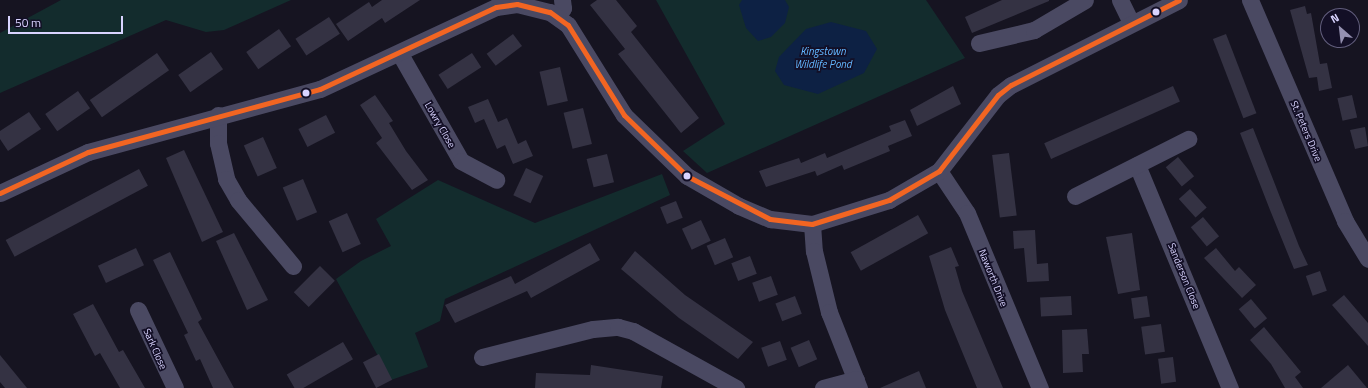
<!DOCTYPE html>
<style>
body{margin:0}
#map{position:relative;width:1368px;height:388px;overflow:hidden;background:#161421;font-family:"Titillium Web",sans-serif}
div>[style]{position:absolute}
.green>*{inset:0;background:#132c2d}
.water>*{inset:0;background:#0d2144}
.building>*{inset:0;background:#343243;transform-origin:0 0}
.minor>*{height:17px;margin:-8.5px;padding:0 8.5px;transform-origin:8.5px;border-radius:8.5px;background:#4a4962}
.bus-1>*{height:5px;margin:-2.5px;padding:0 2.5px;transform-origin:2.5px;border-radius:2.5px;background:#f26522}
.dots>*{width:11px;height:11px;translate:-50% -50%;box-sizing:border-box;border:2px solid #130f26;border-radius:50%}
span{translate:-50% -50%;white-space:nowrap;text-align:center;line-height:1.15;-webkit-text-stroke:3.5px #130f26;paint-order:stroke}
.street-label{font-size:10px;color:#d9d4ff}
.water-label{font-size:11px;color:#62b6ff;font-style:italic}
.north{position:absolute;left:1320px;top:8px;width:40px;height:40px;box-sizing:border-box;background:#130f26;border:1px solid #625e7d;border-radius:50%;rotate:332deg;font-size:11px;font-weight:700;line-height:16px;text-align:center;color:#d9d4ff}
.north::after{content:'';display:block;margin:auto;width:14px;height:18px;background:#9591b1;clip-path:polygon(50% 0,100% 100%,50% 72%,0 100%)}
.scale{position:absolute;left:8px;top:16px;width:115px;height:18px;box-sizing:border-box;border:2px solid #d9d4ff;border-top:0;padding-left:5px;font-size:12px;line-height:14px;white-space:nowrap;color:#d9d4ff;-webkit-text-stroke:3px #130f26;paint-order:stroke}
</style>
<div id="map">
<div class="green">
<i style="clip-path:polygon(61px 0,291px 0,224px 30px,206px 32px,166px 20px,0 93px,0 33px)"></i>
<i style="clip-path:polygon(656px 0,926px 0,965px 58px,707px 173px,683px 151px,725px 124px)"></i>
<i style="clip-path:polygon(662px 174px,670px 195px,445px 299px,440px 321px,415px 333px,428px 367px,391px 380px,336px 279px,361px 261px,391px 246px,376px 219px,438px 180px,535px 223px)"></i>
</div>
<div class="water">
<i style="clip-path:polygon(742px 0,785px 0,789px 7px,785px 23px,771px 37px,758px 41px,746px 28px,739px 5px)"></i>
<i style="clip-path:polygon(831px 22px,866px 31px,877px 49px,864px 73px,818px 94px,784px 85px,775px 71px,779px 57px,806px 29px)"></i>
</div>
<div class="building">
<i style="clip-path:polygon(382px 0,420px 0,385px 23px,382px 18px,348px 41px,336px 24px,369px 2px,372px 7px)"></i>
<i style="clip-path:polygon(597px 0,616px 0,637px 26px,631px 32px,699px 118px,681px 133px,618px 54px,625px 49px,590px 5px)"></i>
<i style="clip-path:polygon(1002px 0,1049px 0,1049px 1px,972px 33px,965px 17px)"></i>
<i style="clip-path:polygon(1305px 6px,1307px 14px,1311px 13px,1320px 64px,1327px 63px,1332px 88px,1319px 91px,1317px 77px,1309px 78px,1290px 10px)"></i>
<i style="left:329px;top:17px;width:20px;height:40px;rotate:57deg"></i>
<i style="left:279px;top:29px;width:21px;height:40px;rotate:55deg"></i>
<i style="left:513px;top:34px;width:15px;height:33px;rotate:53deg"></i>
<i style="left:1226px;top:34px;width:85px;height:14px;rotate:69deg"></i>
<i style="left:211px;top:52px;width:21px;height:40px;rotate:55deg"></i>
<i style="left:157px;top:53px;width:21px;height:82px;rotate:55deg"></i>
<i style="left:472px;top:53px;width:17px;height:40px;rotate:57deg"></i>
<i style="left:560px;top:67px;width:35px;height:21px;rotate:77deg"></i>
<i style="clip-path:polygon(953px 86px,961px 104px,917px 126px,910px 110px)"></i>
<i style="left:1173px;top:86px;width:17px;height:141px;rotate:66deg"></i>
<i style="left:78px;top:91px;width:21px;height:40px;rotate:55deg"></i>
<i style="clip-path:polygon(375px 95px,393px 121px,389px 123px,406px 151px,428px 180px,412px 190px,376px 143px,382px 138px,360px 105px)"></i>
<i style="left:1352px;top:95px;width:23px;height:15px;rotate:77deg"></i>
<i style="clip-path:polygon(488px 99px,498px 122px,507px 118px,518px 144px,526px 140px,533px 156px,513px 164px,505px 145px,497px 149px,484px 119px,475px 123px,468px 107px)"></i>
<i style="left:583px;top:108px;width:37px;height:20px;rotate:76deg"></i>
<i style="clip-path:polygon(29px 112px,41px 129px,8px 151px,0 139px,0 131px)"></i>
<i style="left:326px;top:115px;width:20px;height:31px;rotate:63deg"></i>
<i style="clip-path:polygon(905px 120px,912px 136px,888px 146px,890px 151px,844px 170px,842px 165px,817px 176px,815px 171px,766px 187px,759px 171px,799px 158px,801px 163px,825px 153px,827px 158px,891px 131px,889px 126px)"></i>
<i style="clip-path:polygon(1365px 127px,1368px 146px,1355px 149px,1350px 130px)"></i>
<i style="clip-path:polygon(1253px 128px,1299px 246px,1308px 265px,1294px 269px,1270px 210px,1240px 133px)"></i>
<i style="left:263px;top:137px;width:34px;height:21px;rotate:66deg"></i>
<i style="clip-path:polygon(184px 150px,223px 232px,202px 242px,166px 158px)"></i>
<i style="left:1009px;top:153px;width:63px;height:17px;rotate:83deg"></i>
<i style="left:607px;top:154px;width:29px;height:21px;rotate:76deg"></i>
<i style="left:1178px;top:157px;width:25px;height:16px;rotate:50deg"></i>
<i style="left:526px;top:168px;width:19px;height:30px;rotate:25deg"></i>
<i style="left:139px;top:169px;width:19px;height:151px;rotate:62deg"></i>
<i style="left:303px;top:179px;width:36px;height:22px;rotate:67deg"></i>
<i style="left:1190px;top:189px;width:25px;height:15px;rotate:48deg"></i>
<i style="left:676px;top:201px;width:18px;height:17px;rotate:68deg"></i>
<i style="left:347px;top:213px;width:34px;height:20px;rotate:66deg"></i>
<i style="left:918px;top:215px;width:21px;height:77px;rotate:61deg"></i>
<i style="left:1203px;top:217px;width:25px;height:16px;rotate:50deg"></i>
<i style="left:701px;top:220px;width:23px;height:21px;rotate:65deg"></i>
<i style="clip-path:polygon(1035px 230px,1037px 264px,1048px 263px,1049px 281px,1027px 282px,1024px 248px,1014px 249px,1013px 231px)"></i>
<i style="clip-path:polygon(234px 233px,268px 300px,247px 310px,216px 241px)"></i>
<i style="clip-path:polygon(1132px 233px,1140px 290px,1118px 294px,1106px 237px)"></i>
<i style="left:725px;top:238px;width:21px;height:20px;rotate:67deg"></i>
<i style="clip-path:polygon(590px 243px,600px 260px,531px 298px,527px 291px,455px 323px,445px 305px,511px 276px,515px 284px)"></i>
<i style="clip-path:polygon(951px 247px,959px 266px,955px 267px,962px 291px,1003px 388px,977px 388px,945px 310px,929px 256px)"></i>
<i style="left:136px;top:248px;width:19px;height:42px;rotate:65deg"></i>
<i style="clip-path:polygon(1216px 248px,1235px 271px,1239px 267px,1256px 285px,1242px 298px,1204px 258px)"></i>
<i style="clip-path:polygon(635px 251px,685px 295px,753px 342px,738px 359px,679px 318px,621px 269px)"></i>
<i style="clip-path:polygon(170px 252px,202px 319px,198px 322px,234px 388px,213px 388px,200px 359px,196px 361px,184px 335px,188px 333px,153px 260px)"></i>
<i style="left:750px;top:256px;width:19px;height:20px;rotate:69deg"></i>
<i style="left:320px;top:266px;width:21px;height:37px;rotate:45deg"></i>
<i style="left:1320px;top:271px;width:21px;height:15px;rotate:71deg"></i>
<i style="left:771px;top:276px;width:20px;height:20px;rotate:70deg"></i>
<i style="clip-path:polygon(1344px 295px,1368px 323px,1368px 346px,1332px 305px)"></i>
<i style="left:795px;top:296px;width:19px;height:21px;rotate:69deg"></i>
<i style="left:1071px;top:296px;width:19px;height:31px;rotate:87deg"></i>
<i style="left:1147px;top:296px;width:21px;height:16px;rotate:82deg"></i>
<i style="left:1251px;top:299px;width:25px;height:16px;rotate:50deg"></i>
<i style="clip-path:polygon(93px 304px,119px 352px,123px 350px,145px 388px,120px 388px,100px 353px,95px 356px,73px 314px)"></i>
<i style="left:1161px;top:324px;width:28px;height:20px;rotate:82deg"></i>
<i style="clip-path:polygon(1264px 327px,1301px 372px,1295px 377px,1303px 388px,1285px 388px,1271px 364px,1250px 340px)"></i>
<i style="clip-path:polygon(1087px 329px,1089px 354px,1082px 354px,1083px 372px,1063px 373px,1062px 330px)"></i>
<i style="left:809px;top:340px;width:21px;height:20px;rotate:67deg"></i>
<i style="left:780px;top:341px;width:20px;height:20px;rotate:70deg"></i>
<i style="left:343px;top:342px;width:20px;height:65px;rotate:60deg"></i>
<i style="left:379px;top:354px;width:29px;height:18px;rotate:63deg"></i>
<i style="clip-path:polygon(0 355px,27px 388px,5px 388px,0 382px)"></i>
<i style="left:1173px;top:357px;width:25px;height:15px;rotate:83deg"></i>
<i style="clip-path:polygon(591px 365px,663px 376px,661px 388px,535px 388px,536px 373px,590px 375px)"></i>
<i style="clip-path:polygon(1348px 365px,1367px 388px,1321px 388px)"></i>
<i style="clip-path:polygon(919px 371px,926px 388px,880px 388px)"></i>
</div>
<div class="minor">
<i style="left:1120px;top:0;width:25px;rotate:64deg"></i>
<i style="left:1250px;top:0;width:241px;rotate:66.7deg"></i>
<i style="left:1345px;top:221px;width:44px;rotate:58.8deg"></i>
<i style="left:557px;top:16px;width:10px;rotate:-53deg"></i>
<i style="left:563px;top:8px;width:8px;rotate:-97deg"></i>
<i style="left:979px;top:43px;width:57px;rotate:-13.3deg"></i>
<i style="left:1034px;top:30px;width:59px;rotate:-30.5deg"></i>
<i style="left:400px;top:54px;width:123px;rotate:60.3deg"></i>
<i style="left:461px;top:161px;width:40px;rotate:28deg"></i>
<i style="left:218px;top:115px;width:28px;rotate:90deg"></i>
<i style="left:218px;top:143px;width:37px;rotate:77deg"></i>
<i style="left:226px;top:179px;width:24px;rotate:60deg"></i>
<i style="left:238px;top:200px;width:86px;rotate:50.2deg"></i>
<i style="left:1137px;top:165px;width:242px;rotate:67.4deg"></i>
<i style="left:939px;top:171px;width:50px;rotate:56.3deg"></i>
<i style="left:967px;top:213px;width:190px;rotate:67.4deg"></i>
<i style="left:0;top:193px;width:97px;rotate:-25deg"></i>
<i style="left:88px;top:152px;width:240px;rotate:-15.2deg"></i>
<i style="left:320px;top:89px;width:194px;rotate:-25deg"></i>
<i style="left:496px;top:7px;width:21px;rotate:-8deg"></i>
<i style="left:517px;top:4px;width:34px;rotate:14deg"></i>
<i style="left:550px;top:12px;width:22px;rotate:36deg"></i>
<i style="left:568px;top:25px;width:106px;rotate:58.1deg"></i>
<i style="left:624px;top:115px;width:88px;rotate:44.1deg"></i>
<i style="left:687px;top:176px;width:60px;rotate:30deg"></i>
<i style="left:739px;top:206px;width:34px;rotate:23deg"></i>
<i style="left:770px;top:219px;width:42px;rotate:6.8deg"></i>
<i style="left:812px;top:224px;width:81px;rotate:-17.3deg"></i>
<i style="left:889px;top:200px;width:58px;rotate:-30.1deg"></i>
<i style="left:939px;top:171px;width:96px;rotate:-52.2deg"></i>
<i style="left:998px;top:95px;width:16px;rotate:-38deg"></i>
<i style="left:1011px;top:85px;width:188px;rotate:-26.8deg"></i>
<i style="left:1075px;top:196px;width:127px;rotate:-26.8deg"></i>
<i style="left:812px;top:224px;width:27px;rotate:86deg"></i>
<i style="left:814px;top:251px;width:63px;rotate:76.2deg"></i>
<i style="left:829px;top:312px;width:82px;rotate:68.5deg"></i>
<i style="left:138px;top:310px;width:86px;rotate:64.6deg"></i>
<i style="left:482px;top:357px;width:114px;rotate:-14.2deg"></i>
<i style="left:593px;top:329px;width:25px;rotate:-5deg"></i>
<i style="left:618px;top:327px;width:16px;rotate:15deg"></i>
<i style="left:633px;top:331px;width:118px;rotate:29deg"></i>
<i style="left:823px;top:388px;width:34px;rotate:-15deg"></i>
</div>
<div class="bus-1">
<i style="left:0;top:193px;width:97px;rotate:-25deg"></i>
<i style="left:88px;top:152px;width:240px;rotate:-15.2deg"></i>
<i style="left:320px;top:89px;width:194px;rotate:-25deg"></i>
<i style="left:496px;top:7px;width:21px;rotate:-8deg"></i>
<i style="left:517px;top:4px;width:34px;rotate:14deg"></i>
<i style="left:550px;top:12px;width:22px;rotate:36deg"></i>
<i style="left:568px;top:25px;width:106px;rotate:58.1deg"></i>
<i style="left:624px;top:115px;width:88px;rotate:44.1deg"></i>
<i style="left:687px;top:176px;width:93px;rotate:27.4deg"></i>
<i style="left:770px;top:219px;width:42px;rotate:6.8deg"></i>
<i style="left:812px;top:224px;width:81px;rotate:-17.3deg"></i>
<i style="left:889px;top:200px;width:58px;rotate:-30.1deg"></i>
<i style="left:939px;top:171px;width:96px;rotate:-52.2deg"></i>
<i style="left:998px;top:95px;width:16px;rotate:-38deg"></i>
<i style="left:1011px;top:85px;width:188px;rotate:-26.8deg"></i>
</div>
<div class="dots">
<i style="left:1156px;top:12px;background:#d9d4ff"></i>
<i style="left:306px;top:93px;background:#d9d4ff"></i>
<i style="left:687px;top:176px;background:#d9d4ff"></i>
</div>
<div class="street-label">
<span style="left:440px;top:125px;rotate:60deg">Lowry Close</span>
<span style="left:1306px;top:131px;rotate:67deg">St. Peters Drive</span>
<span style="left:1184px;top:276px;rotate:68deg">Sanderson Close</span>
<span style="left:993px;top:278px;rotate:68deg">Naworth Drive</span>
<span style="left:155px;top:349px;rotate:66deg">Sark Close</span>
</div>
<div class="water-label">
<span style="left:823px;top:58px">Kingstown<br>Wildlife Pond</span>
</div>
<div class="north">N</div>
<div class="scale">50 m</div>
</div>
